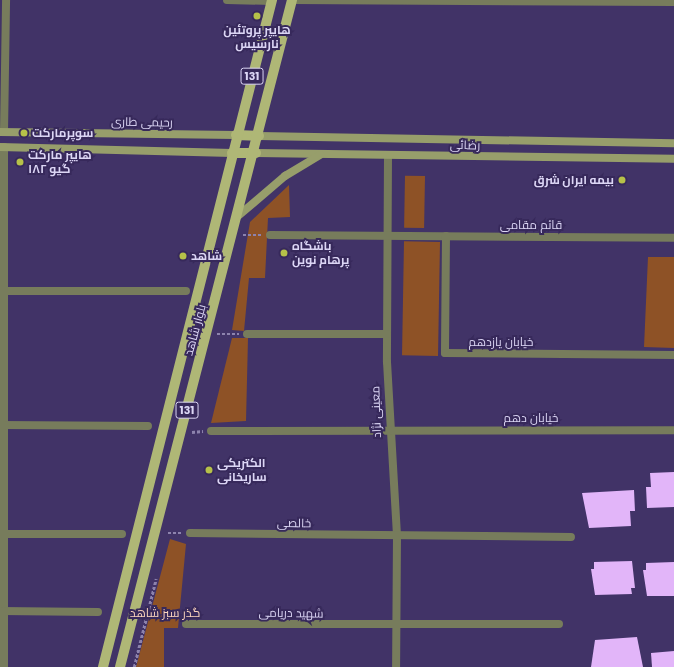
<!DOCTYPE html>
<meta charset="utf-8">
<style>
body{margin:0}
#map{position:relative;width:674px;height:667px;overflow:hidden;background:#413367;font-family:Poppins,Cairo,sans-serif}
div>[style]{position:absolute}
.green>*{inset:0;background:#8e5226;transform-origin:0 0}
.building>*{inset:0;background:#e2b5f9}
.path>*{height:2.5px;margin-top:-1.25px;transform-origin:0;background:repeating-linear-gradient(90deg,#8d83ad 0 3px,transparent 0 5px)}
.minor>*{height:8px;margin:-4px;padding:0 4px;transform-origin:4px;border-radius:4px;background:#777c5c}
.secondary>*{height:8px;margin:-4px;padding:0 4px;transform-origin:4px;border-radius:4px;background:#979e6b}
.primary>*{height:10px;margin:-5px;padding:0 5px;transform-origin:5px;border-radius:5px;background:#afb776}
.dots>*{width:11px;height:11px;translate:-50% -50%;box-sizing:border-box;border:2px solid #37295b;border-radius:50%}
span{translate:-50% -50%;white-space:nowrap;text-align:center;line-height:1.15;-webkit-text-stroke:4px #37295b;paint-order:stroke}
.shield-label span{padding:1px 3px;background:#37295b;border:1px solid;border-radius:3px;-webkit-text-stroke-width:0}
.shield-label{font-size:11px;color:#dcd6f5;font-weight:700}
.poi-label{font-size:12px;color:#dcd6f5;font-weight:700}
.left{translate:0 -50%;text-align:left}
.right{translate:-100% -50%;text-align:right}
.street-label{font-size:12px;color:#dcd6f5}
.park-label{font-size:12px;color:#fbd5bd}
</style>
<div id="map">
<div class="green">
<i style="left:425px;top:176px;width:52px;height:20px;rotate:91deg"></i>
<i style="clip-path:polygon(289px 185px,290px 217px,268px 218px,265px 278px,249px 278px,244px 331px,232px 330px,250px 222px)"></i>
<i style="left:440px;top:242px;width:114px;height:36px;rotate:91deg"></i>
<i style="clip-path:polygon(648px 257px,674px 257px,674px 348px,644px 347px)"></i>
<i style="clip-path:polygon(232px 338px,248px 338px,246px 421px,211px 423px)"></i>
<i style="clip-path:polygon(170px 539px,186px 544px,178px 628px,164px 628px,164px 667px,136px 667px)"></i>
</div>
<div class="building">
<i style="clip-path:polygon(674px 472px,674px 507px,647px 508px,646px 487px,651px 487px,650px 473px)"></i>
<i style="clip-path:polygon(634px 490px,635px 511px,630px 511px,631px 526px,589px 528px,582px 493px)"></i>
<i style="clip-path:polygon(632px 561px,635px 588px,631px 588px,632px 594px,595px 595px,591px 569px,594px 569px,594px 562px)"></i>
<i style="clip-path:polygon(674px 562px,674px 596px,647px 596px,643px 570px,646px 570px,646px 563px)"></i>
<i style="clip-path:polygon(637px 637px,643px 667px,591px 667px,595px 640px)"></i>
<i style="clip-path:polygon(674px 651px,674px 667px,652px 667px,651px 653px)"></i>
</div>
<div class="path">
<i style="left:243px;top:235px;width:19px"></i>
<i style="left:217px;top:334px;width:22px"></i>
<i style="left:192px;top:432px;width:11px;rotate:-5deg"></i>
<i style="left:168px;top:533px;width:13px"></i>
<i style="left:134px;top:667px;width:91px;rotate:-76deg"></i>
</div>
<div class="minor">
<i style="left:227px;top:0;width:45px;rotate:1.3deg"></i>
<i style="left:292px;top:0;width:382px;rotate:0.3deg"></i>
<i style="left:4px;top:132px;width:132px;rotate:-89.1deg"></i>
<i style="left:4px;top:147px;width:520px;rotate:90deg"></i>
<i style="left:388px;top:156px;width:206px;rotate:90.3deg"></i>
<i style="left:387px;top:362px;width:174px;rotate:86.7deg"></i>
<i style="left:397px;top:536px;width:131px;rotate:90.4deg"></i>
<i style="left:270px;top:235px;width:404px;rotate:0.4deg"></i>
<i style="left:446px;top:236px;width:117px;rotate:90.5deg"></i>
<i style="left:445px;top:353px;width:229px;rotate:0.5deg"></i>
<i style="left:1px;top:291px;width:185px"></i>
<i style="left:247px;top:334px;width:140px"></i>
<i style="left:1px;top:425px;width:147px;rotate:0.4deg"></i>
<i style="left:211px;top:431px;width:463px;rotate:-0.1deg"></i>
<i style="left:190px;top:533px;width:381px;rotate:0.6deg"></i>
<i style="left:1px;top:534px;width:121px"></i>
<i style="left:1px;top:611px;width:97px;rotate:0.6deg"></i>
<i style="left:186px;top:624px;width:373px"></i>
</div>
<div class="secondary">
<i style="left:0;top:132px;width:236px;rotate:0.7deg"></i>
<i style="left:259px;top:136px;width:415px;rotate:1deg"></i>
<i style="left:0;top:147px;width:232px;rotate:1.5deg"></i>
<i style="left:256px;top:153px;width:418px;rotate:0.8deg"></i>
<i style="left:238px;top:216px;width:62px;rotate:-40.4deg"></i>
<i style="left:285px;top:176px;width:41px;rotate:-31deg"></i>
</div>
<div class="primary">
<i style="left:236px;top:135px;width:23px;rotate:2deg"></i>
<i style="left:232px;top:153px;width:24px"></i>
<i style="left:103px;top:667px;width:688px;rotate:-75.78deg"></i>
<i style="left:120px;top:667px;width:689px;rotate:-75.54deg"></i>
</div>
<div class="dots">
<i style="left:257px;top:16px;background:#b6c149"></i>
<i style="left:24px;top:133px;background:#b6c149"></i>
<i style="left:20px;top:162px;background:#b6c149"></i>
<i style="left:622px;top:180px;background:#b6c149"></i>
<i style="left:284px;top:253px;background:#b6c149"></i>
<i style="left:183px;top:256px;background:#b6c149"></i>
<i style="left:209px;top:470px;background:#b6c149"></i>
</div>
<div class="shield-label">
<span style="left:252px;top:76px">131</span>
<span style="left:187px;top:410px">131</span>
</div>
<div class="poi-label">
<span style="left:257px;top:37px">هایپر پروتئین<br>نارسیس</span>
<span class="left" style="left:32px;top:133px">سوپرمارکت</span>
<span class="left" style="left:28px;top:162px">هایپر مارکت<br>گیو ١٨٢</span>
<span class="right" style="left:614px;top:180px">بیمه ایران شرق</span>
<span class="left" style="left:292px;top:253px">باشگاه<br>پرهام نوین</span>
<span class="left" style="left:191px;top:256px">شاهد</span>
<span class="left" style="left:217px;top:470px">الکتریکی<br>ساریخانی</span>
</div>
<div class="street-label">
<span style="left:142px;top:122px;rotate:1deg">رحیمی طاری</span>
<span style="left:465px;top:145px;rotate:1deg">رضائی</span>
<span style="left:531px;top:225px">قائم مقامی</span>
<span style="left:195px;top:330px;rotate:-75deg">بلوار شاهد</span>
<span style="left:501px;top:342px">خیابان یازدهم</span>
<span style="left:376px;top:412px;rotate:-92deg">معینی نژاد</span>
<span style="left:531px;top:418px">خیابان دهم</span>
<span style="left:294px;top:523px;rotate:1deg">خالصی</span>
<span style="left:291px;top:613px;rotate:1deg">شهید دریامی</span>
</div>
<div class="park-label">
<span style="left:165px;top:613px">گذر سبز شاهد</span>
</div>
</div>
